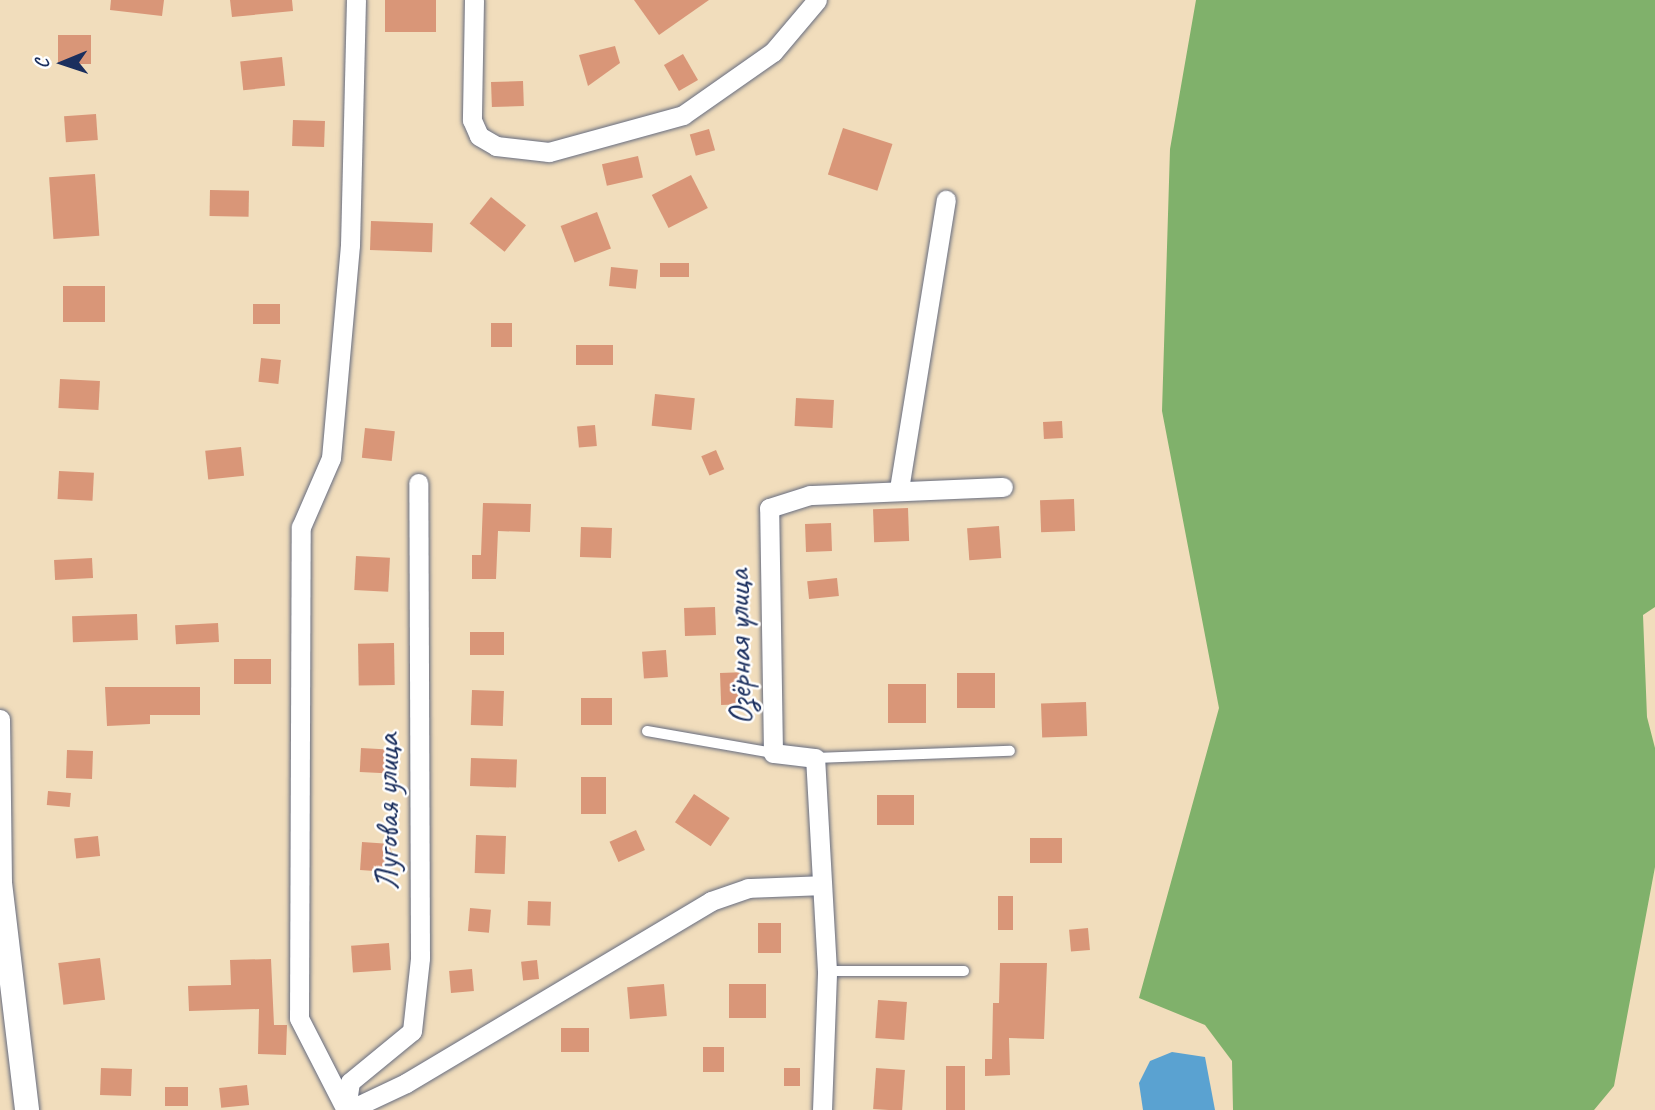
<!DOCTYPE html>
<meta charset="utf-8">
<style>
body{margin:0}
#map{position:relative;width:1655px;height:1110px;overflow:hidden;background:#f1ddbc;font-family:Caveat,sans-serif}
div>[style]{position:absolute}
.forest>*{inset:0;background:#80b16b}
.water>*{inset:0;background:#5aa2d1}
.building>*{inset:0;background:#d99678;transform-origin:0 0}
.roads{filter:drop-shadow(0 0 2px #666c7f) drop-shadow(0 0 2px #666c7f)}
.service>*{height:10px;margin:-5px;padding:0 5px;transform-origin:5px;border-radius:5px;background:#fff}
.minor>*{height:19px;margin:-9.5px;padding:0 9.5px;transform-origin:9.5px;border-radius:9.5px;background:#fff}
.tertiary>*{height:24px;margin:-12px;padding:0 12px;transform-origin:12px;border-radius:12px;background:#fff}
span{translate:-50% -50%;white-space:nowrap;text-align:center;line-height:1.15;-webkit-text-stroke:5px #fff;paint-order:stroke}
.street-label{font-size:33px;color:#1b2f5e}
.north{position:absolute;left:28px;top:28px;width:70px;height:70px;-webkit-text-stroke:5px #fff;paint-order:stroke;rotate:268deg;font-size:19px;font-weight:700;line-height:28px;text-align:center;color:#1b2f5e}
.north::after{content:'';display:block;margin:auto;width:24px;height:32px;background:#1b2f5e;clip-path:polygon(50% 0,100% 100%,50% 72%,0 100%)}
</style>
<div id="map">
<div class="forest">
<i style="clip-path:polygon(1196px 0,1655px 0,1655px 607px,1643px 615px,1647px 717px,1655px 748px,1655px 867px,1614px 1086px,1594px 1110px,1233px 1110px,1232px 1061px,1205px 1025px,1139px 998px,1219px 708px,1162px 411px,1170px 149px)"></i>
</div>
<div class="water">
<i style="clip-path:polygon(1172px 1052px,1205px 1057px,1215px 1110px,1143px 1110px,1139px 1083px,1150px 1061px)"></i>
</div>
<div class="building">
<i style="clip-path:polygon(111px 0,164px 0,162px 16px,110px 10px)"></i>
<i style="clip-path:polygon(230px 0,292px 0,293px 11px,232px 17px)"></i>
<i style="left:385px;top:0;width:51px;height:32px"></i>
<i style="clip-path:polygon(634px 0,709px 0,659px 35px)"></i>
<i style="left:58px;top:35px;width:33px;height:29px"></i>
<i style="clip-path:polygon(615px 46px,620px 63px,588px 86px,579px 55px)"></i>
<i style="left:683px;top:54px;width:30px;height:22px;rotate:60deg"></i>
<i style="left:282px;top:57px;width:29px;height:42px;rotate:84deg"></i>
<i style="left:523px;top:81px;width:25px;height:32px;rotate:88deg"></i>
<i style="left:96px;top:114px;width:26px;height:32px;rotate:86deg"></i>
<i style="left:293px;top:120px;width:32px;height:26px;rotate:2deg"></i>
<i style="left:843px;top:128px;width:52px;height:49px;rotate:18deg"></i>
<i style="left:709px;top:129px;width:22px;height:20px;rotate:74deg"></i>
<i style="left:638px;top:156px;width:22px;height:37px;rotate:77deg"></i>
<i style="left:95px;top:174px;width:62px;height:46px;rotate:86deg"></i>
<i style="left:691px;top:175px;width:37px;height:44px;rotate:63deg"></i>
<i style="left:210px;top:190px;width:39px;height:26px;rotate:1deg"></i>
<i style="left:491px;top:197px;width:45px;height:34px;rotate:39deg"></i>
<i style="left:597px;top:212px;width:39px;height:39px;rotate:69deg"></i>
<i style="left:371px;top:221px;width:62px;height:29px;rotate:2deg"></i>
<i style="left:660px;top:263px;width:29px;height:14px"></i>
<i style="left:611px;top:267px;width:27px;height:19px;rotate:6deg"></i>
<i style="left:63px;top:286px;width:42px;height:36px"></i>
<i style="left:253px;top:304px;width:27px;height:20px"></i>
<i style="left:491px;top:323px;width:21px;height:24px"></i>
<i style="left:613px;top:345px;width:20px;height:37px;rotate:90deg"></i>
<i style="left:261px;top:358px;width:20px;height:24px;rotate:6deg"></i>
<i style="left:60px;top:379px;width:40px;height:29px;rotate:3deg"></i>
<i style="left:655px;top:394px;width:40px;height:32px;rotate:6deg"></i>
<i style="left:796px;top:398px;width:38px;height:28px;rotate:3deg"></i>
<i style="left:1062px;top:421px;width:17px;height:19px;rotate:87deg"></i>
<i style="left:595px;top:425px;width:21px;height:18px;rotate:85deg"></i>
<i style="left:365px;top:428px;width:30px;height:30px;rotate:6deg"></i>
<i style="left:241px;top:447px;width:29px;height:36px;rotate:84deg"></i>
<i style="left:716px;top:450px;width:21px;height:16px;rotate:67deg"></i>
<i style="left:59px;top:471px;width:35px;height:28px;rotate:3deg"></i>
<i style="left:1074px;top:499px;width:32px;height:34px;rotate:88deg"></i>
<i style="clip-path:polygon(483px 503px,531px 504px,530px 532px,498px 531px,496px 579px,472px 579px,472px 555px,481px 555px)"></i>
<i style="left:908px;top:508px;width:33px;height:35px;rotate:88deg"></i>
<i style="left:831px;top:523px;width:28px;height:26px;rotate:88deg"></i>
<i style="left:999px;top:526px;width:32px;height:32px;rotate:86deg"></i>
<i style="left:581px;top:527px;width:31px;height:30px;rotate:2deg"></i>
<i style="left:356px;top:556px;width:34px;height:34px;rotate:3deg"></i>
<i style="left:92px;top:558px;width:20px;height:38px;rotate:87deg"></i>
<i style="left:837px;top:578px;width:18px;height:30px;rotate:84deg"></i>
<i style="left:715px;top:607px;width:28px;height:31px;rotate:88deg"></i>
<i style="left:137px;top:614px;width:26px;height:65px;rotate:88deg"></i>
<i style="left:218px;top:623px;width:19px;height:43px;rotate:87deg"></i>
<i style="left:504px;top:632px;width:23px;height:34px;rotate:90deg"></i>
<i style="left:394px;top:643px;width:42px;height:36px;rotate:89deg"></i>
<i style="left:666px;top:650px;width:27px;height:24px;rotate:86deg"></i>
<i style="left:234px;top:659px;width:37px;height:25px"></i>
<i style="left:747px;top:672px;width:32px;height:27px;rotate:88deg"></i>
<i style="left:957px;top:673px;width:38px;height:35px"></i>
<i style="left:888px;top:684px;width:38px;height:39px"></i>
<i style="clip-path:polygon(105px 687px,200px 687px,200px 715px,150px 715px,150px 724px,107px 726px)"></i>
<i style="left:472px;top:690px;width:32px;height:35px;rotate:2deg"></i>
<i style="left:581px;top:698px;width:31px;height:27px"></i>
<i style="left:1086px;top:702px;width:34px;height:45px;rotate:88deg"></i>
<i style="left:361px;top:748px;width:36px;height:24px;rotate:3deg"></i>
<i style="left:67px;top:750px;width:26px;height:28px;rotate:2deg"></i>
<i style="left:471px;top:758px;width:46px;height:28px;rotate:2deg"></i>
<i style="left:581px;top:777px;width:25px;height:37px"></i>
<i style="left:48px;top:791px;width:23px;height:14px;rotate:5deg"></i>
<i style="left:694px;top:794px;width:43px;height:34px;rotate:34deg"></i>
<i style="left:877px;top:795px;width:37px;height:30px"></i>
<i style="left:636px;top:830px;width:22px;height:29px;rotate:66deg"></i>
<i style="left:476px;top:835px;width:30px;height:38px;rotate:2deg"></i>
<i style="left:98px;top:836px;width:20px;height:24px;rotate:84deg"></i>
<i style="left:1030px;top:838px;width:32px;height:25px"></i>
<i style="left:362px;top:842px;width:29px;height:28px;rotate:4deg"></i>
<i style="left:998px;top:896px;width:15px;height:34px"></i>
<i style="left:528px;top:901px;width:23px;height:24px;rotate:2deg"></i>
<i style="left:470px;top:908px;width:21px;height:23px;rotate:5deg"></i>
<i style="left:758px;top:923px;width:23px;height:30px"></i>
<i style="left:1088px;top:928px;width:22px;height:19px;rotate:85deg"></i>
<i style="left:389px;top:943px;width:27px;height:38px;rotate:86deg"></i>
<i style="left:100px;top:958px;width:42px;height:42px;rotate:83deg"></i>
<i style="clip-path:polygon(271px 959px,274px 1025px,287px 1025px,286px 1055px,258px 1054px,259px 1009px,189px 1011px,188px 986px,231px 985px,230px 960px)"></i>
<i style="left:537px;top:960px;width:19px;height:16px;rotate:84deg"></i>
<i style="clip-path:polygon(1000px 963px,1047px 963px,1044px 1039px,1009px 1038px,1010px 1075px,985px 1076px,985px 1059px,992px 1059px,993px 1003px,999px 1003px)"></i>
<i style="left:472px;top:969px;width:22px;height:23px;rotate:85deg"></i>
<i style="left:664px;top:984px;width:32px;height:37px;rotate:85deg"></i>
<i style="left:729px;top:984px;width:37px;height:34px"></i>
<i style="left:878px;top:1000px;width:29px;height:38px;rotate:4deg"></i>
<i style="left:589px;top:1028px;width:24px;height:28px;rotate:90deg"></i>
<i style="left:703px;top:1047px;width:21px;height:25px"></i>
<i style="left:946px;top:1066px;width:19px;height:44px"></i>
<i style="left:101px;top:1068px;width:31px;height:27px;rotate:2deg"></i>
<i style="left:784px;top:1068px;width:16px;height:18px"></i>
<i style="left:876px;top:1068px;width:29px;height:41px;rotate:4deg"></i>
<i style="left:247px;top:1085px;width:20px;height:28px;rotate:84deg"></i>
<i style="left:165px;top:1087px;width:23px;height:19px"></i>
</div>
<div class="roads">
<div class="service">
<i style="left:647px;top:731px;width:128px;rotate:9.9deg"></i>
<i style="left:815px;top:758px;width:195px;rotate:-2.1deg"></i>
<i style="left:827px;top:971px;width:137px"></i>
</div>
<div class="minor">
<i style="left:474px;top:0;width:120px;rotate:91deg"></i>
<i style="left:472px;top:120px;width:17px;rotate:66deg"></i>
<i style="left:479px;top:136px;width:20px;rotate:30deg"></i>
<i style="left:496px;top:146px;width:53px;rotate:6.5deg"></i>
<i style="left:549px;top:152px;width:139px;rotate:-15.4deg"></i>
<i style="left:683px;top:115px;width:110px;rotate:-35deg"></i>
<i style="left:773px;top:52px;width:68px;rotate:-49.8deg"></i>
<i style="left:899px;top:489px;width:293px;rotate:-80.8deg"></i>
<i style="left:0;top:719px;width:164px;rotate:89.3deg"></i>
<i style="left:346px;top:1110px;width:103px;rotate:-117.1deg"></i>
<i style="left:299px;top:1018px;width:491px;rotate:-89.8deg"></i>
<i style="left:301px;top:527px;width:75px;rotate:-66.5deg"></i>
<i style="left:331px;top:458px;width:214px;rotate:-84.9deg"></i>
<i style="left:350px;top:245px;width:245px;rotate:-88.6deg"></i>
<i style="left:346px;top:1110px;width:28px;rotate:-82deg"></i>
<i style="left:350px;top:1082px;width:80px;rotate:-39.4deg"></i>
<i style="left:412px;top:1031px;width:73px;rotate:-83.7deg"></i>
<i style="left:420px;top:958px;width:475px;rotate:-90.2deg"></i>
<i style="left:349px;top:1110px;width:63px;rotate:-25.3deg"></i>
<i style="left:406px;top:1083px;width:355px;rotate:-30.8deg"></i>
<i style="left:711px;top:901px;width:39px;rotate:-19deg"></i>
<i style="left:748px;top:888px;width:74px;rotate:-2.3deg"></i>
<i style="left:822px;top:1110px;width:139px;rotate:-87.9deg"></i>
<i style="left:827px;top:971px;width:213px;rotate:-93.2deg"></i>
<i style="left:815px;top:758px;width:42px;rotate:-173.2deg"></i>
<i style="left:773px;top:753px;width:245px;rotate:-90.9deg"></i>
<i style="left:769px;top:508px;width:43px;rotate:-17.6deg"></i>
<i style="left:810px;top:495px;width:193px;rotate:-2.4deg"></i>
</div>
<div class="tertiary">
<i style="left:0;top:883px;width:229px;rotate:83.2deg"></i>
</div>
</div>
<div class="street-label">
<span style="left:740px;top:647px;rotate:-91deg">Озёрная улица</span>
<span style="left:388px;top:812px;rotate:-90deg">Луговая улица</span>
</div>
<div class="north">С</div>
</div>
